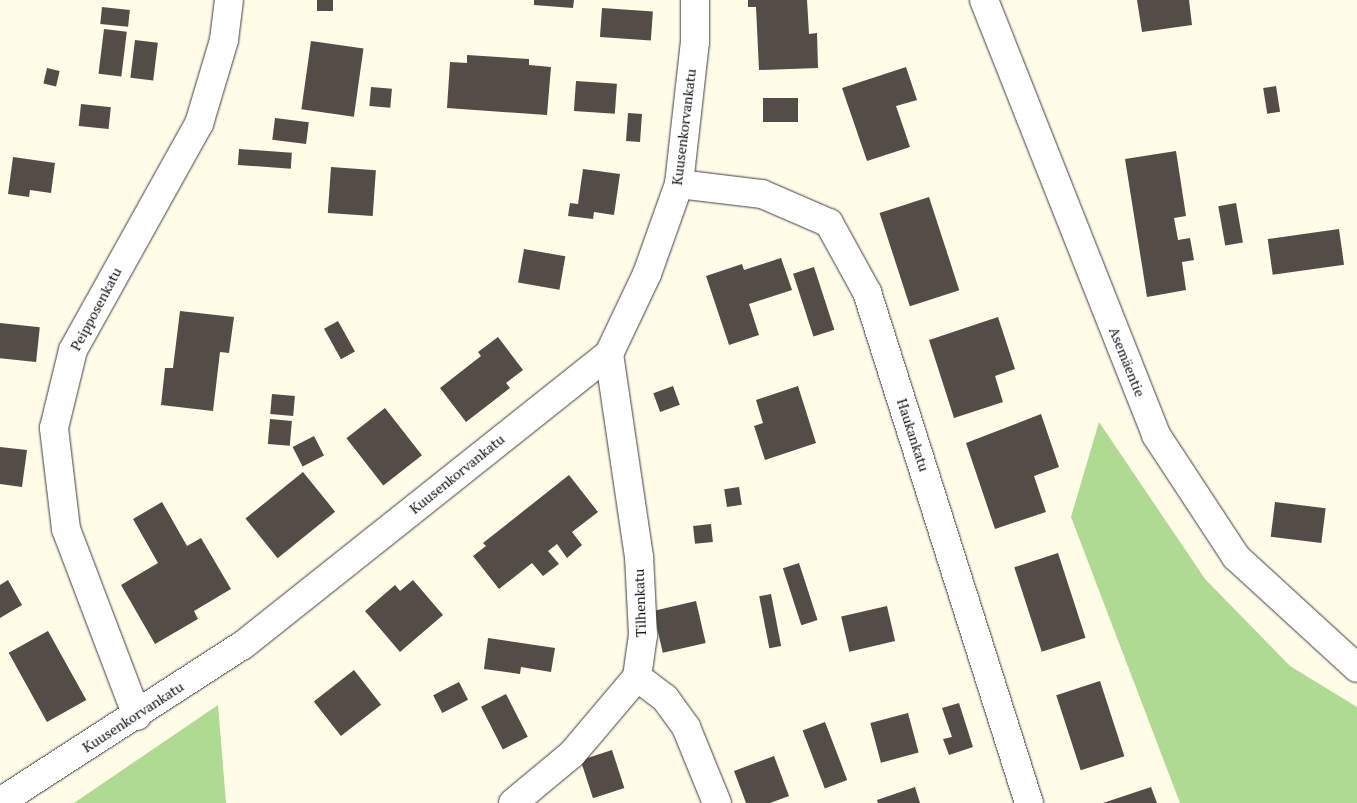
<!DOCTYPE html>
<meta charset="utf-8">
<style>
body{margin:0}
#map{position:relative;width:1357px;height:803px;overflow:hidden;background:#fffce8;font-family:"PT Serif",serif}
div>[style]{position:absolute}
.forest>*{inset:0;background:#afda91}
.building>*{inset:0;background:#534c47;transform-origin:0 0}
.roads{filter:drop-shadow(0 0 1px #3e3e3e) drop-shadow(0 0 1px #3e3e3e)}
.street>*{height:28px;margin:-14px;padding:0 14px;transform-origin:14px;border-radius:14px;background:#fff}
span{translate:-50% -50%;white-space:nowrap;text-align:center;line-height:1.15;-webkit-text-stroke:5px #fff;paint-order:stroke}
.street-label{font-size:14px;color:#0b0b0b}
</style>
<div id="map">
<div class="forest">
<i style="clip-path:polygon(1099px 422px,1205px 579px,1290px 666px,1357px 707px,1357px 803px,1180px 803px,1071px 517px)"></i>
<i style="clip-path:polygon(218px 705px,226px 803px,74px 803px)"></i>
</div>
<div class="building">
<i style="left:317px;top:0;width:16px;height:11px"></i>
<i style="clip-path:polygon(534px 0,574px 0,573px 8px,534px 5px)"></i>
<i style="clip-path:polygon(748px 0,807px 0,809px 34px,817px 33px,818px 68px,759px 70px,756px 7px,748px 7px)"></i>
<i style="clip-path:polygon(1137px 0,1189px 0,1192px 25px,1142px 32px)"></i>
<i style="left:102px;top:7px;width:28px;height:17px;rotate:6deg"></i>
<i style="left:602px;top:8px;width:51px;height:29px;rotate:4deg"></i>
<i style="left:104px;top:29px;width:23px;height:45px;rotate:7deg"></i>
<i style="left:135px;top:40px;width:23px;height:38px;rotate:7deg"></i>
<i style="left:311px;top:41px;width:53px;height:69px;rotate:8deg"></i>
<i style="clip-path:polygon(467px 55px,529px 59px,529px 65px,551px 67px,547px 115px,447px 108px,450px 62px,467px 63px)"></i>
<i style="clip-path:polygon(906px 67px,917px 100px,896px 106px,910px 147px,867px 161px,842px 88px)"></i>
<i style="left:47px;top:68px;width:13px;height:16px;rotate:13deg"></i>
<i style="left:576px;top:81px;width:41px;height:30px;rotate:4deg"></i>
<i style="left:1276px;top:86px;width:26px;height:13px;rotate:81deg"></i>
<i style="left:371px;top:87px;width:21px;height:19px;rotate:5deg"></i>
<i style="left:798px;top:98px;width:24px;height:35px;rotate:90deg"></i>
<i style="left:81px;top:104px;width:30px;height:22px;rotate:6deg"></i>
<i style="left:628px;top:113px;width:14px;height:28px;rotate:4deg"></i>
<i style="left:275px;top:118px;width:34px;height:22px;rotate:7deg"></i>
<i style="left:239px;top:149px;width:53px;height:16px;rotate:4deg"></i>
<i style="clip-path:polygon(1176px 151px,1186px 216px,1174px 218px,1178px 240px,1190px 238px,1194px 260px,1182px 262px,1186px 290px,1147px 297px,1125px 159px)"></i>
<i style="clip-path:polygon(13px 157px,55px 163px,51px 193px,30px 190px,29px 197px,8px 194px)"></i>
<i style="left:331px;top:167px;width:45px;height:46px;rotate:4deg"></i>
<i style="clip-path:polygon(583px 169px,620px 174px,614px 215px,594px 212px,593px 219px,568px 216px,570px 203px,578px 204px)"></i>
<i style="left:929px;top:197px;width:98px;height:52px;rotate:72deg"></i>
<i style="left:1236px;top:203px;width:40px;height:18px;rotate:80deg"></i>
<i style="left:1339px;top:229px;width:36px;height:72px;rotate:82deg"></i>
<i style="left:524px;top:249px;width:42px;height:34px;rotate:10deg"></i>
<i style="clip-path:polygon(781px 258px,792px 290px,749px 304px,759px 335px,729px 345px,706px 276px,742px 264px,744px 270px)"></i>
<i style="left:814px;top:267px;width:66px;height:22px;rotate:72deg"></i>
<i style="clip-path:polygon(180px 311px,234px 317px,229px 353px,220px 352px,213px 411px,161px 405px,165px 368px,173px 368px)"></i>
<i style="clip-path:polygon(998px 317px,1015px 369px,995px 376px,1003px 402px,954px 418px,929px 340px)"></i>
<i style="left:338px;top:321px;width:35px;height:16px;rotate:61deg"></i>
<i style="left:0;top:323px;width:40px;height:35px;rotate:6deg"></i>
<i style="clip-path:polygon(498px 337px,523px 370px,506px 383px,510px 388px,466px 422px,440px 388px,481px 356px,478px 352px)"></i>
<i style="left:673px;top:386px;width:20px;height:21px;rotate:70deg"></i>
<i style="clip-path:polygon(798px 386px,816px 443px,765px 460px,754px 426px,763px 423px,756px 400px)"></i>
<i style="left:272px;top:394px;width:23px;height:20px;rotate:5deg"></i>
<i style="left:385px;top:408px;width:60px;height:49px;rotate:52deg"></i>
<i style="clip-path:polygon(1041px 414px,1059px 467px,1034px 476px,1046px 512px,995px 529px,966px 443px)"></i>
<i style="left:270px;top:419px;width:22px;height:25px;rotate:5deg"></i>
<i style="left:314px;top:436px;width:22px;height:24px;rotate:63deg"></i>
<i style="clip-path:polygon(0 447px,27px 450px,22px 487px,0 484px)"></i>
<i style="left:303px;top:472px;width:51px;height:74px;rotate:51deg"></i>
<i style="clip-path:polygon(569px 475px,598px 512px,572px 532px,582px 545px,567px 558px,557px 544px,548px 551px,559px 564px,543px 576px,532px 563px,499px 589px,473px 556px,486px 546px,483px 543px)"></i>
<i style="left:739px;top:487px;width:18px;height:15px;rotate:81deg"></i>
<i style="clip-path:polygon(162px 502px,187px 546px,201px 538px,231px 589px,194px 611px,198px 619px,155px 644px,121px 585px,158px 563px,133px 519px)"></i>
<i style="left:1275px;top:502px;width:51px;height:35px;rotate:7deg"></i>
<i style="left:711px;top:524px;width:18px;height:18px;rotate:84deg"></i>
<i style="left:1058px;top:553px;width:89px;height:46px;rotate:72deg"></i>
<i style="left:799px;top:563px;width:60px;height:17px;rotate:72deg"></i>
<i style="clip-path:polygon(8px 580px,22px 605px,0 618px,0 585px)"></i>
<i style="clip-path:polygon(413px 580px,443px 615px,400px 652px,365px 611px,395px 585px,400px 591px)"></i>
<i style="left:771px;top:594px;width:53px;height:12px;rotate:79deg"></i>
<i style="left:696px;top:601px;width:43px;height:44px;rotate:77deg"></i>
<i style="left:887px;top:606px;width:36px;height:47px;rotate:77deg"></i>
<i style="left:48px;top:631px;width:79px;height:45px;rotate:61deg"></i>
<i style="clip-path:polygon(488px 638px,555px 648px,551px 672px,521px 667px,520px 674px,484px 669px)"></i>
<i style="left:354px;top:670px;width:44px;height:51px;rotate:52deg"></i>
<i style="left:1100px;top:681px;width:79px;height:46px;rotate:72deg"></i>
<i style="left:459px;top:682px;width:20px;height:29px;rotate:63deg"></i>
<i style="left:506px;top:694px;width:48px;height:28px;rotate:63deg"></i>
<i style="clip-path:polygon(959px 703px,973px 747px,949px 755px,943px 739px,952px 737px,942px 708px)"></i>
<i style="left:908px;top:713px;width:41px;height:39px;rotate:75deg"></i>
<i style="left:825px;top:722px;width:62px;height:24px;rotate:69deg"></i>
<i style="left:612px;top:750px;width:40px;height:33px;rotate:72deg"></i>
<i style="clip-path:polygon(774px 756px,789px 796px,770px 803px,746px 803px,734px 771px)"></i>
<i style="clip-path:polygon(915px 787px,920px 803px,878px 803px,877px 800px)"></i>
<i style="clip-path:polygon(1151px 787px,1157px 803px,1103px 803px)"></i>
</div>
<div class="roads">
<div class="street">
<i style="left:984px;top:0;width:468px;rotate:68.4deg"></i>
<i style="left:1156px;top:435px;width:146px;rotate:56.7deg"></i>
<i style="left:1236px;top:557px;width:164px;rotate:42.5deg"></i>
<i style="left:679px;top:184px;width:84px;rotate:6.9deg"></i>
<i style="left:762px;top:194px;width:73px;rotate:23.4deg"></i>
<i style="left:829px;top:223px;width:79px;rotate:61.2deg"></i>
<i style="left:867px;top:292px;width:536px;rotate:72.41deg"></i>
<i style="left:637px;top:677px;width:35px;rotate:37deg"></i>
<i style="left:665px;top:698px;width:36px;rotate:54deg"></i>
<i style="left:686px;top:727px;width:82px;rotate:67.8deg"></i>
<i style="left:137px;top:716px;width:200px;rotate:-110.8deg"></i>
<i style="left:66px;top:529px;width:102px;rotate:-96.8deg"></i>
<i style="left:54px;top:428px;width:80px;rotate:-76.3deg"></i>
<i style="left:73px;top:350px;width:259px;rotate:-60.9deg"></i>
<i style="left:199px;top:124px;width:88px;rotate:-73.4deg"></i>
<i style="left:224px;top:40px;width:40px;rotate:-82.9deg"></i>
<i style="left:0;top:802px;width:289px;rotate:-32.9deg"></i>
<i style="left:243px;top:645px;width:468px;rotate:-38.5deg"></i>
<i style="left:609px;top:354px;width:89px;rotate:-64.6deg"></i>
<i style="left:647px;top:274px;width:96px;rotate:-70.4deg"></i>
<i style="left:679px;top:184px;width:143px;rotate:-83.6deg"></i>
<i style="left:695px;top:42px;width:42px;rotate:-90deg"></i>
<i style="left:513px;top:803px;width:77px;rotate:-39.7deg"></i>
<i style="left:572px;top:754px;width:101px;rotate:-49.8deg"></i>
<i style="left:637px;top:677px;width:42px;rotate:-81.9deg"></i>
<i style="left:643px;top:635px;width:78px;rotate:-92.9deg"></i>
<i style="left:639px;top:557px;width:205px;rotate:-98.4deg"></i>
</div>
</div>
<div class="street-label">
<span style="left:684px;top:127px;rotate:-83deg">Kuusenkorvankatu</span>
<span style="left:96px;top:309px;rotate:-62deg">Peipposenkatu</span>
<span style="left:1127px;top:362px;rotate:68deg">Asemäentie</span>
<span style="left:913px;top:435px;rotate:72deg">Haukankatu</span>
<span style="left:457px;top:474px;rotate:-39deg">Kuusenkorvankatu</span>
<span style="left:640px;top:603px;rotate:-92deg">Tilhenkatu</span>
<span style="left:133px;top:717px;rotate:-33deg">Kuusenkorvankatu</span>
</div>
</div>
